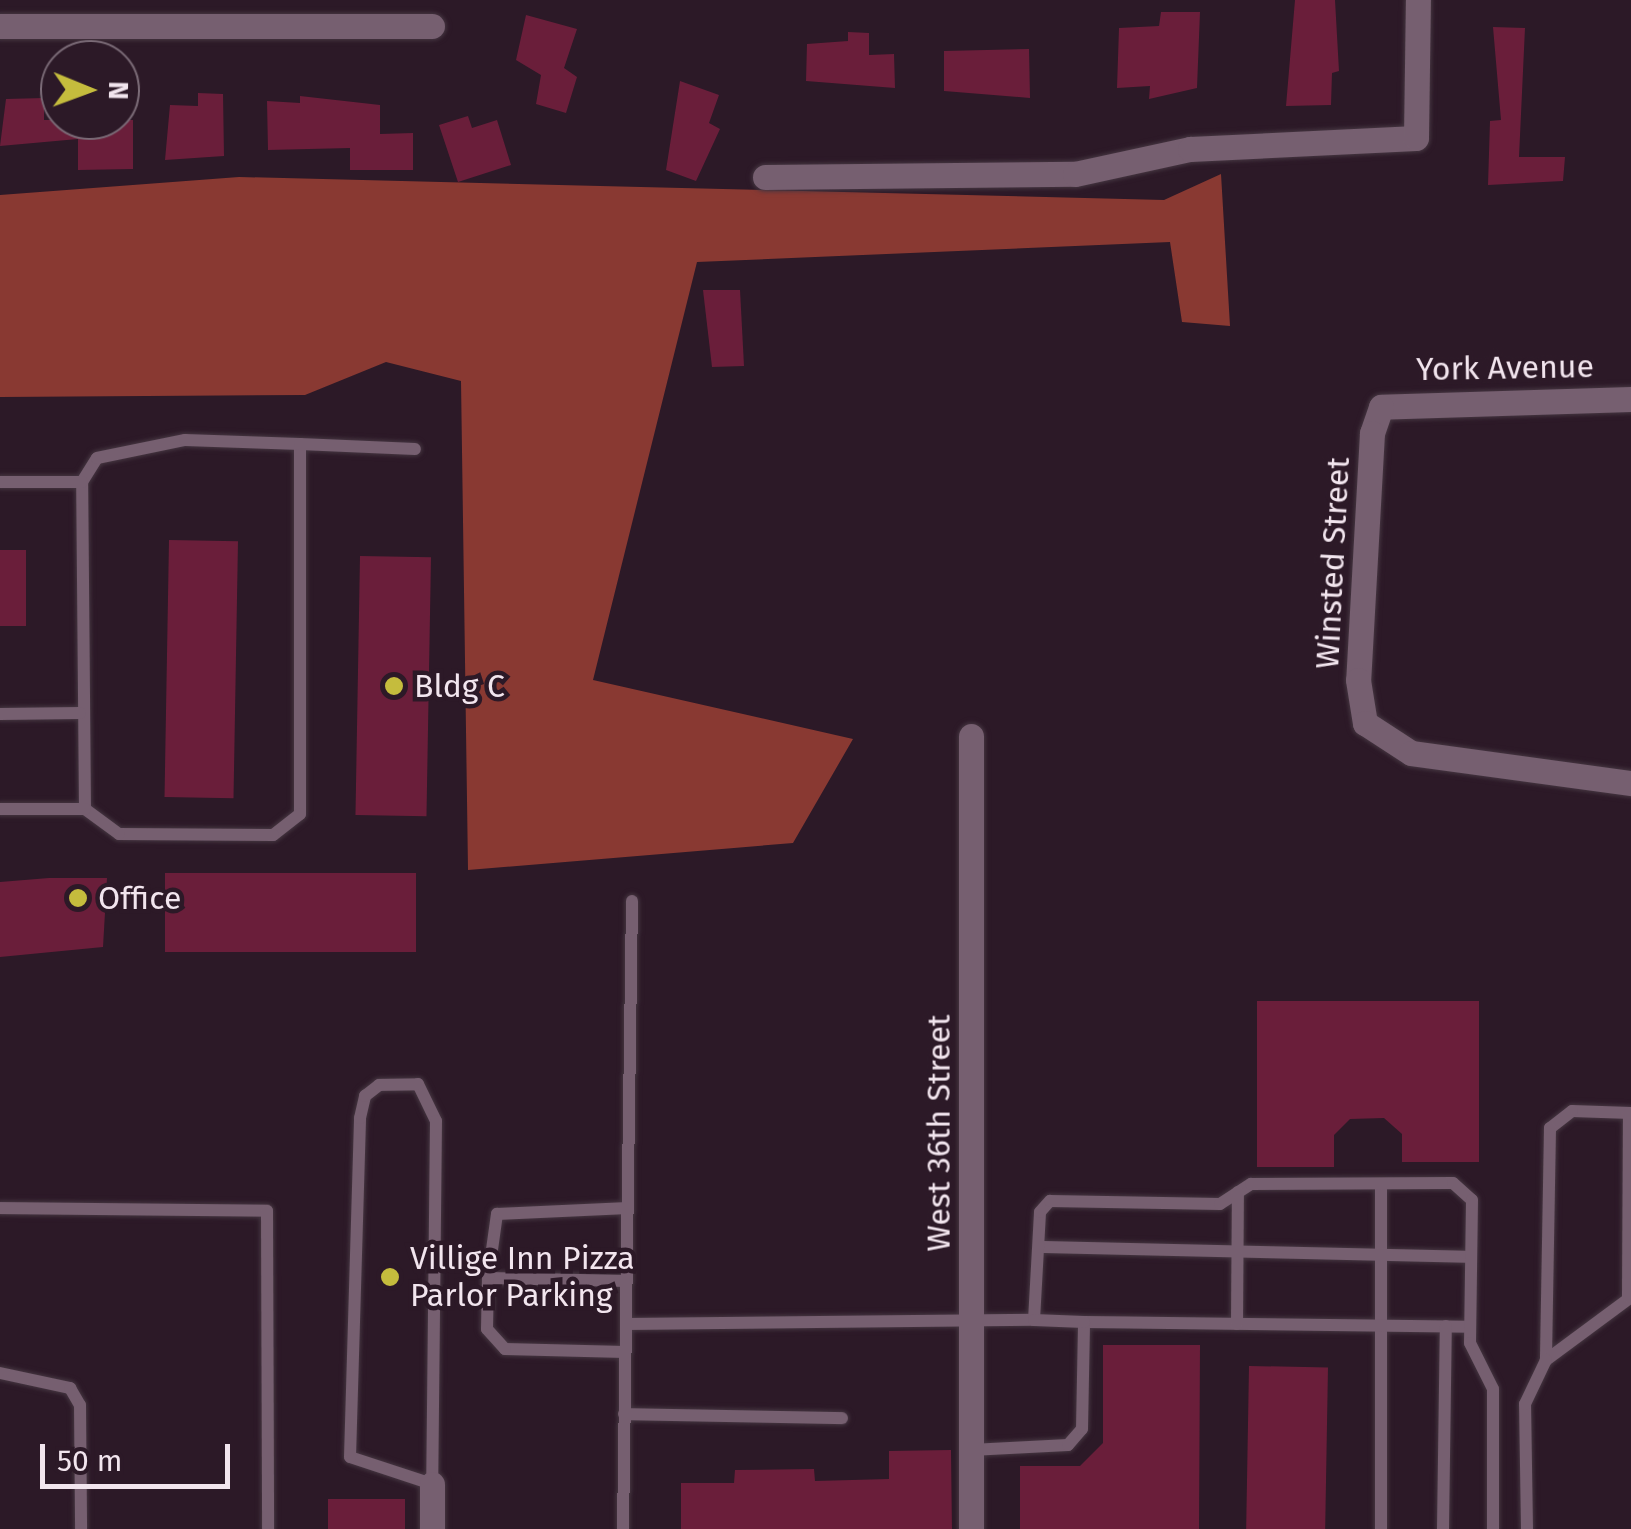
<!DOCTYPE html>
<style>
body{margin:0}
#map{position:relative;width:1631px;height:1529px;overflow:hidden;background:#2c1927;font-family:"Fira Sans",sans-serif}
div>[style]{position:absolute}
.forest>*{inset:0;background:#893932}
.building>*{inset:0;background:#6a1e3a;transform-origin:0 0}
.roads{filter:drop-shadow(0 0 2px #453641) drop-shadow(0 0 2px #453641)}
.lane>*{height:12px;margin:-6px;padding:0 6px;transform-origin:6px;border-radius:6px;background:#765f70}
.street>*{height:25px;margin:-12.5px;padding:0 12.5px;transform-origin:12.5px;border-radius:12.5px;background:#765f70}
.dots>*{width:28px;height:28px;translate:-50% -50%;box-sizing:border-box;border:5px solid #2c1927;border-radius:50%}
span{translate:-50% -50%;white-space:nowrap;text-align:center;line-height:1.15;-webkit-text-stroke:9px #2c1927;paint-order:stroke}
.street-label{font-size:32px;color:#f2e5ee}
.poi-label{font-size:32px;color:#f2e5ee}
.left{translate:0 -50%;text-align:left}
.north{position:absolute;left:40px;top:40px;width:100px;height:100px;box-sizing:border-box;background:#2c1927;border:2px solid #7b6b77;border-radius:50%;rotate:91deg;font-size:28px;font-weight:700;line-height:40px;text-align:center;color:#f2e5ee}
.north::after{content:'';display:block;margin:auto;width:35px;height:45px;background:#c5bc3d;clip-path:polygon(50% 0,100% 100%,50% 72%,0 100%)}
.scale{position:absolute;left:40px;top:1444px;width:190px;height:45px;box-sizing:border-box;border:5px solid #f2e5ee;border-top:0;padding-left:12px;font-size:30px;line-height:35px;white-space:nowrap;color:#f2e5ee;-webkit-text-stroke:8px #2c1927;paint-order:stroke}
</style>
<div id="map">
<div class="forest">
<i style="clip-path:polygon(1221px 174px,1230px 326px,1182px 322px,1170px 242px,697px 262px,593px 680px,853px 739px,793px 843px,468px 870px,461px 381px,386px 362px,305px 395px,0 397px,0 195px,239px 177px,1164px 200px)"></i>
</div>
<div class="building">
<i style="clip-path:polygon(1295px 0,1335px 0,1339px 71px,1332px 73px,1331px 105px,1286px 106px)"></i>
<i style="clip-path:polygon(1161px 12px,1200px 12px,1197px 88px,1149px 99px,1150px 86px,1117px 88px,1119px 28px,1159px 26px)"></i>
<i style="clip-path:polygon(526px 15px,577px 29px,564px 68px,577px 77px,566px 113px,536px 104px,541px 75px,516px 60px)"></i>
<i style="clip-path:polygon(1493px 27px,1525px 28px,1519px 157px,1565px 157px,1563px 181px,1488px 185px,1490px 121px,1501px 120px)"></i>
<i style="clip-path:polygon(848px 32px,869px 33px,869px 55px,894px 54px,895px 88px,806px 81px,807px 44px,848px 41px)"></i>
<i style="clip-path:polygon(1029px 49px,1030px 98px,944px 91px,944px 51px)"></i>
<i style="clip-path:polygon(680px 81px,719px 95px,709px 123px,720px 129px,696px 181px,666px 170px)"></i>
<i style="clip-path:polygon(198px 93px,223px 94px,224px 156px,165px 160px,170px 105px,198px 106px)"></i>
<i style="clip-path:polygon(300px 96px,380px 105px,380px 134px,413px 133px,413px 170px,350px 170px,350px 148px,268px 150px,267px 101px,300px 103px)"></i>
<i style="clip-path:polygon(44px 98px,44px 120px,133px 120px,133px 169px,78px 170px,78px 139px,0 146px,6px 99px)"></i>
<i style="clip-path:polygon(468px 116px,472px 128px,497px 120px,511px 165px,458px 182px,439px 125px)"></i>
<i style="clip-path:polygon(703px 290px,740px 290px,744px 366px,712px 367px)"></i>
<i style="left:169px;top:540px;width:69px;height:257px;rotate:1deg"></i>
<i style="left:0;top:550px;width:26px;height:76px"></i>
<i style="left:360px;top:556px;width:71px;height:259px;rotate:1deg"></i>
<i style="left:416px;top:873px;width:79px;height:251px;rotate:90deg"></i>
<i style="clip-path:polygon(49px 878px,107px 878px,103px 947px,0 957px,0 882px)"></i>
<i style="clip-path:polygon(1257px 1001px,1479px 1001px,1479px 1162px,1402px 1162px,1402px 1134px,1384px 1118px,1350px 1119px,1334px 1135px,1334px 1167px,1257px 1167px)"></i>
<i style="clip-path:polygon(1103px 1345px,1200px 1345px,1199px 1529px,1020px 1529px,1020px 1466px,1080px 1466px,1103px 1443px)"></i>
<i style="left:1249px;top:1366px;width:79px;height:163px;rotate:1deg"></i>
<i style="clip-path:polygon(951px 1450px,952px 1529px,681px 1529px,681px 1483px,734px 1483px,735px 1470px,814px 1469px,815px 1481px,889px 1479px,889px 1451px)"></i>
<i style="left:328px;top:1499px;width:77px;height:30px"></i>
</div>
<div class="roads">
<div class="lane">
<i style="left:300px;top:444px;width:370px;rotate:90deg"></i>
<i style="left:300px;top:814px;width:34px;rotate:142deg"></i>
<i style="left:273px;top:835px;width:154px;rotate:-179.6deg"></i>
<i style="left:119px;top:834px;width:42px;rotate:-143.7deg"></i>
<i style="left:85px;top:809px;width:327px;rotate:-90.5deg"></i>
<i style="left:82px;top:482px;width:28px;rotate:-58deg"></i>
<i style="left:97px;top:458px;width:90px;rotate:-11.6deg"></i>
<i style="left:185px;top:440px;width:115px;rotate:2deg"></i>
<i style="left:300px;top:444px;width:115px;rotate:2.5deg"></i>
<i style="left:0;top:482px;width:82px"></i>
<i style="left:0;top:714px;width:80px;rotate:-0.7deg"></i>
<i style="left:0;top:809px;width:85px"></i>
<i style="left:418px;top:1084px;width:41px;rotate:64.1deg"></i>
<i style="left:436px;top:1121px;width:363px;rotate:90.6deg"></i>
<i style="left:432px;top:1484px;width:86px;rotate:-161.8deg"></i>
<i style="left:350px;top:1457px;width:339px;rotate:-88.3deg"></i>
<i style="left:360px;top:1118px;width:23px;rotate:-77deg"></i>
<i style="left:365px;top:1096px;width:18px;rotate:-38deg"></i>
<i style="left:379px;top:1085px;width:39px;rotate:-1deg"></i>
<i style="left:1631px;top:1113px;width:59px;rotate:-178.1deg"></i>
<i style="left:1572px;top:1111px;width:28px;rotate:142deg"></i>
<i style="left:1550px;top:1128px;width:232px;rotate:91deg"></i>
<i style="left:1546px;top:1360px;width:106px;rotate:-36.5deg"></i>
<i style="left:1381px;top:1184px;width:345px;rotate:90deg"></i>
<i style="left:0;top:1208px;width:267px;rotate:0.6deg"></i>
<i style="left:267px;top:1211px;width:318px;rotate:89.8deg"></i>
<i style="left:1039px;top:1247px;width:432px;rotate:1.3deg"></i>
<i style="left:488px;top:1278px;width:139px;rotate:1.2deg"></i>
<i style="left:1628px;top:1297px;width:184px;rotate:-89.7deg"></i>
<i style="left:1084px;top:1322px;width:386px;rotate:0.7deg"></i>
<i style="left:626px;top:1324px;width:408px;rotate:-0.6deg"></i>
<i style="left:1034px;top:1320px;width:108px;rotate:-86.8deg"></i>
<i style="left:1040px;top:1212px;width:15px;rotate:-48deg"></i>
<i style="left:1050px;top:1201px;width:170px;rotate:1deg"></i>
<i style="left:1220px;top:1204px;width:37px;rotate:-33deg"></i>
<i style="left:1251px;top:1184px;width:202px;rotate:-0.3deg"></i>
<i style="left:1453px;top:1183px;width:25px;rotate:42deg"></i>
<i style="left:1472px;top:1200px;width:143px;rotate:90.8deg"></i>
<i style="left:1470px;top:1343px;width:51px;rotate:63.4deg"></i>
<i style="left:1493px;top:1389px;width:140px;rotate:90deg"></i>
<i style="left:1237px;top:1324px;width:132px;rotate:-89.6deg"></i>
<i style="left:625px;top:1352px;width:120px;rotate:-178.6deg"></i>
<i style="left:505px;top:1349px;width:27px;rotate:-132deg"></i>
<i style="left:487px;top:1329px;width:51px;rotate:-88.9deg"></i>
<i style="left:488px;top:1278px;width:65px;rotate:-82deg"></i>
<i style="left:497px;top:1214px;width:131px;rotate:-2.6deg"></i>
<i style="left:0;top:1373px;width:72px;rotate:12.1deg"></i>
<i style="left:70px;top:1388px;width:20px;rotate:60deg"></i>
<i style="left:80px;top:1405px;width:124px;rotate:89.5deg"></i>
<i style="left:624px;top:1414px;width:218px;rotate:1.1deg"></i>
<i style="left:971px;top:1450px;width:97px;rotate:-3deg"></i>
<i style="left:1068px;top:1445px;width:21px;rotate:-49deg"></i>
<i style="left:1082px;top:1429px;width:107px;rotate:-88.9deg"></i>
<i style="left:1084px;top:1322px;width:50px;rotate:-177.7deg"></i>
<i style="left:623px;top:1529px;width:628px;rotate:-89.18deg"></i>
<i style="left:1443px;top:1529px;width:203px;rotate:-89.2deg"></i>
<i style="left:1527px;top:1529px;width:125px;rotate:-90.9deg"></i>
<i style="left:1525px;top:1404px;width:49px;rotate:-64.5deg"></i>
</div>
<div class="street">
<i style="left:0;top:26px;width:432px"></i>
<i style="left:765px;top:177px;width:310px;rotate:-0.6deg"></i>
<i style="left:1075px;top:174px;width:118px;rotate:-12.3deg"></i>
<i style="left:1190px;top:149px;width:226px;rotate:-2.8deg"></i>
<i style="left:1416px;top:138px;width:138px;rotate:-89.2deg"></i>
<i style="left:1631px;top:399px;width:250px;rotate:178.2deg"></i>
<i style="left:1381px;top:407px;width:28px;rotate:109deg"></i>
<i style="left:1372px;top:433px;width:247px;rotate:93.2deg"></i>
<i style="left:1358px;top:680px;width:44px;rotate:80.8deg"></i>
<i style="left:1365px;top:723px;width:55px;rotate:33.1deg"></i>
<i style="left:1411px;top:753px;width:222px;rotate:7.8deg"></i>
<i style="left:971px;top:736px;width:793px;rotate:90deg"></i>
<i style="left:432px;top:1484px;width:45px;rotate:90deg"></i>
</div>
</div>
<div class="dots">
<i style="left:394px;top:686px;background:#c5bc3d"></i>
<i style="left:78px;top:898px;background:#c5bc3d"></i>
<i style="left:390px;top:1277px;background:#c5bc3d"></i>
</div>
<div class="street-label">
<span style="left:1505px;top:368px;rotate:-1deg">York Avenue</span>
<span style="left:1333px;top:563px;rotate:-87deg">Winsted Street</span>
<span style="left:939px;top:1133px;rotate:-90deg">West 36th Street</span>
</div>
<div class="poi-label">
<span class="left" style="left:414px;top:686px">Bldg C</span>
<span class="left" style="left:98px;top:898px">Office</span>
<span class="left" style="left:410px;top:1277px">Villige Inn Pizza<br>Parlor Parking</span>
</div>
<div class="north">N</div>
<div class="scale">50 m</div>
</div>
